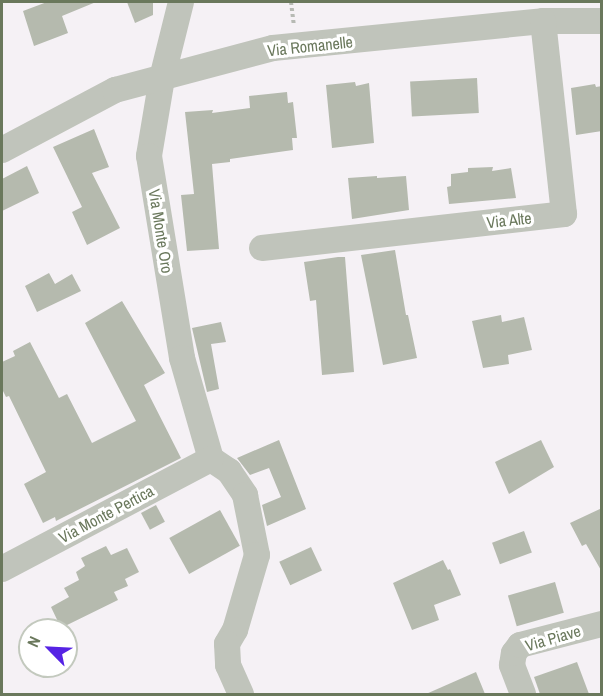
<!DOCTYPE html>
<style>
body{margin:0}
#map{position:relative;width:603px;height:696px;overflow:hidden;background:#f5f1f5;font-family:"Archivo Narrow",sans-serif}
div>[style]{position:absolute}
.building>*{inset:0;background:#b5baae;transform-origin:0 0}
.path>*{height:4px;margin-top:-2px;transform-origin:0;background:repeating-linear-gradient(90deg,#b7bab4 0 3px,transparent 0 6px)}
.minor>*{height:26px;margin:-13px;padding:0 13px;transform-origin:13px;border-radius:13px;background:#c0c4bb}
span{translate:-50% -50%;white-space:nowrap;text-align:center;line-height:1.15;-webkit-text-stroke:6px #fff;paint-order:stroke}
.street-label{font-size:16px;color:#6a785c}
.frame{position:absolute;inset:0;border:3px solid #6a785c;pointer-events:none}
.north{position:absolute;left:18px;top:618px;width:60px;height:60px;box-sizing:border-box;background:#fff;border:2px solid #c3c9be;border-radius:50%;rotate:294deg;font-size:16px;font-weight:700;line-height:24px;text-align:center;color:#6a785c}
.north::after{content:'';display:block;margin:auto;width:21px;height:27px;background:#5623e4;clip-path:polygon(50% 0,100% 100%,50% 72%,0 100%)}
</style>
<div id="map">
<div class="building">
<i style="clip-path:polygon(47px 2px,96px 2px,62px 16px,68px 33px,34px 46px,23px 11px)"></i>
<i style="clip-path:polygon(127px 2px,153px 2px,153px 15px,135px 23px)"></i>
<i style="left:477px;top:78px;width:35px;height:67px;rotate:87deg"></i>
<i style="clip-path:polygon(355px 82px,356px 86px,369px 83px,374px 143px,332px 148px,326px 85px)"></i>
<i style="clip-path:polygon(595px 84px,596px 87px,602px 86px,602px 131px,576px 135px,571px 88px)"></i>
<i style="clip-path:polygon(287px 92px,288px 103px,293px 102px,297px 138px,292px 138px,293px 150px,230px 159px,230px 162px,212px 164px,219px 249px,187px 251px,181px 195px,194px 194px,185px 112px,213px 110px,212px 113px,250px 108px,249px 96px)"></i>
<i style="clip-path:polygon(94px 129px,109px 167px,92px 173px,120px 228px,87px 245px,72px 212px,82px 207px,53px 147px)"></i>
<i style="clip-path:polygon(27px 166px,39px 193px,2px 211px,2px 179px)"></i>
<i style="clip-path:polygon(493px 167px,492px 171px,511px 168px,516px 198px,449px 204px,447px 187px,451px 186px,451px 174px,468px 172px,468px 168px)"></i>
<i style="clip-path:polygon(377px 176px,377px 178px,406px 176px,409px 210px,352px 219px,348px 178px)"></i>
<i style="clip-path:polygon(395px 250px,406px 315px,408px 315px,417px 358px,383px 365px,361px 255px)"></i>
<i style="clip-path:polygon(338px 257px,345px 257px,354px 372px,322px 375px,316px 300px,310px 301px,304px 262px)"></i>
<i style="clip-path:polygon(49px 273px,55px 284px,72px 274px,81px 291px,37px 312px,25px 286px)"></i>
<i style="clip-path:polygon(122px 301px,165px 373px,144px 385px,181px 458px,56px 521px,55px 517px,43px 523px,24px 484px,46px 472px,9px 396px,6px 397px,2px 389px,2px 362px,15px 356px,13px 351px,30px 342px,59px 398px,67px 394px,92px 443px,136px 421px,85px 323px)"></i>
<i style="clip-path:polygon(501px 315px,502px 322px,524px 317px,532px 350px,508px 355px,509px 364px,483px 368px,472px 321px)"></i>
<i style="clip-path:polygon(221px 322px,226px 342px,211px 344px,219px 389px,207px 392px,192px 328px)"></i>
<i style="clip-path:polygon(279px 440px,306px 509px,267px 526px,262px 505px,281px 497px,269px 468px,250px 475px,237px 458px)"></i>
<i style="clip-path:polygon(541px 440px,554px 467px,509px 494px,495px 462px)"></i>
<i style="left:156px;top:505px;width:19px;height:17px;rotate:62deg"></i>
<i style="clip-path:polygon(602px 508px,602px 572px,586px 544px,582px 546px,570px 523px)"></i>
<i style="left:220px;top:510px;width:41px;height:58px;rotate:61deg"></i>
<i style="left:524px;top:531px;width:23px;height:34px;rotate:70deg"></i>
<i style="clip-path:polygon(106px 546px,111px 555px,127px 548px,139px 572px,125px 579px,128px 586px,114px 592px,118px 600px,61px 628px,51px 607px,69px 597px,64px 588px,79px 580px,76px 572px,85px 566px,81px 558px)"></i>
<i style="left:311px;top:547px;width:26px;height:35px;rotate:65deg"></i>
<i style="clip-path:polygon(443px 560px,448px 570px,450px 569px,461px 595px,434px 605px,439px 620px,412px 630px,393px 583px)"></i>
<i style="left:555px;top:582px;width:32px;height:49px;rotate:74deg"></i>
<i style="clip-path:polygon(577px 662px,589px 694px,540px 694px,534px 677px)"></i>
<i style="clip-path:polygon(476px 672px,485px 694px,426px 694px)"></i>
</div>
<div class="path">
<i style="left:291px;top:2px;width:24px;rotate:83deg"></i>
</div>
<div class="minor">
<i style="left:181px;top:2px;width:78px;rotate:104deg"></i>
<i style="left:162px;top:78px;width:79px;rotate:99.5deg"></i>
<i style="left:149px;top:156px;width:205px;rotate:80.7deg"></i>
<i style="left:182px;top:358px;width:105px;rotate:74deg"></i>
<i style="left:2px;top:150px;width:128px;rotate:-28deg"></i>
<i style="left:115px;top:90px;width:163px;rotate:-14.9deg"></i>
<i style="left:273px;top:48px;width:271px;rotate:-5.7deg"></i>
<i style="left:543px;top:21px;width:59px"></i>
<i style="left:262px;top:248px;width:304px;rotate:-6.4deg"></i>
<i style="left:564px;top:214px;width:194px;rotate:-96.2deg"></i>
<i style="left:211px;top:459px;width:22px;rotate:34deg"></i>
<i style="left:229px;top:471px;width:29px;rotate:56deg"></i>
<i style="left:245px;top:495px;width:61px;rotate:78.7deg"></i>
<i style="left:257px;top:555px;width:78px;rotate:106.3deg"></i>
<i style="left:235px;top:630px;width:16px;rotate:120deg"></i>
<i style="left:227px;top:644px;width:21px;rotate:87deg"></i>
<i style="left:228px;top:665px;width:32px;rotate:66deg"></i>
<i style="left:2px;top:569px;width:236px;rotate:-27.8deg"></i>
<i style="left:523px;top:694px;width:31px;rotate:-111deg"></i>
<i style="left:512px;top:665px;width:12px;rotate:-81deg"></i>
<i style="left:514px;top:653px;width:10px;rotate:-53deg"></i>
<i style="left:520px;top:645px;width:85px;rotate:-14.4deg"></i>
</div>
<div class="street-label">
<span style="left:310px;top:46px;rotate:-6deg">Via Romanelle</span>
<span style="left:509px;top:220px;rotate:-6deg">Via Alte</span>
<span style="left:161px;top:231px;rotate:81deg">Via Monte Oro</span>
<span style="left:106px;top:514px;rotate:-28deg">Via Monte Pertica</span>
<span style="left:553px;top:638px;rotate:-16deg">Via Piave</span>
</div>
<div class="frame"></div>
<div class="north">N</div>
</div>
